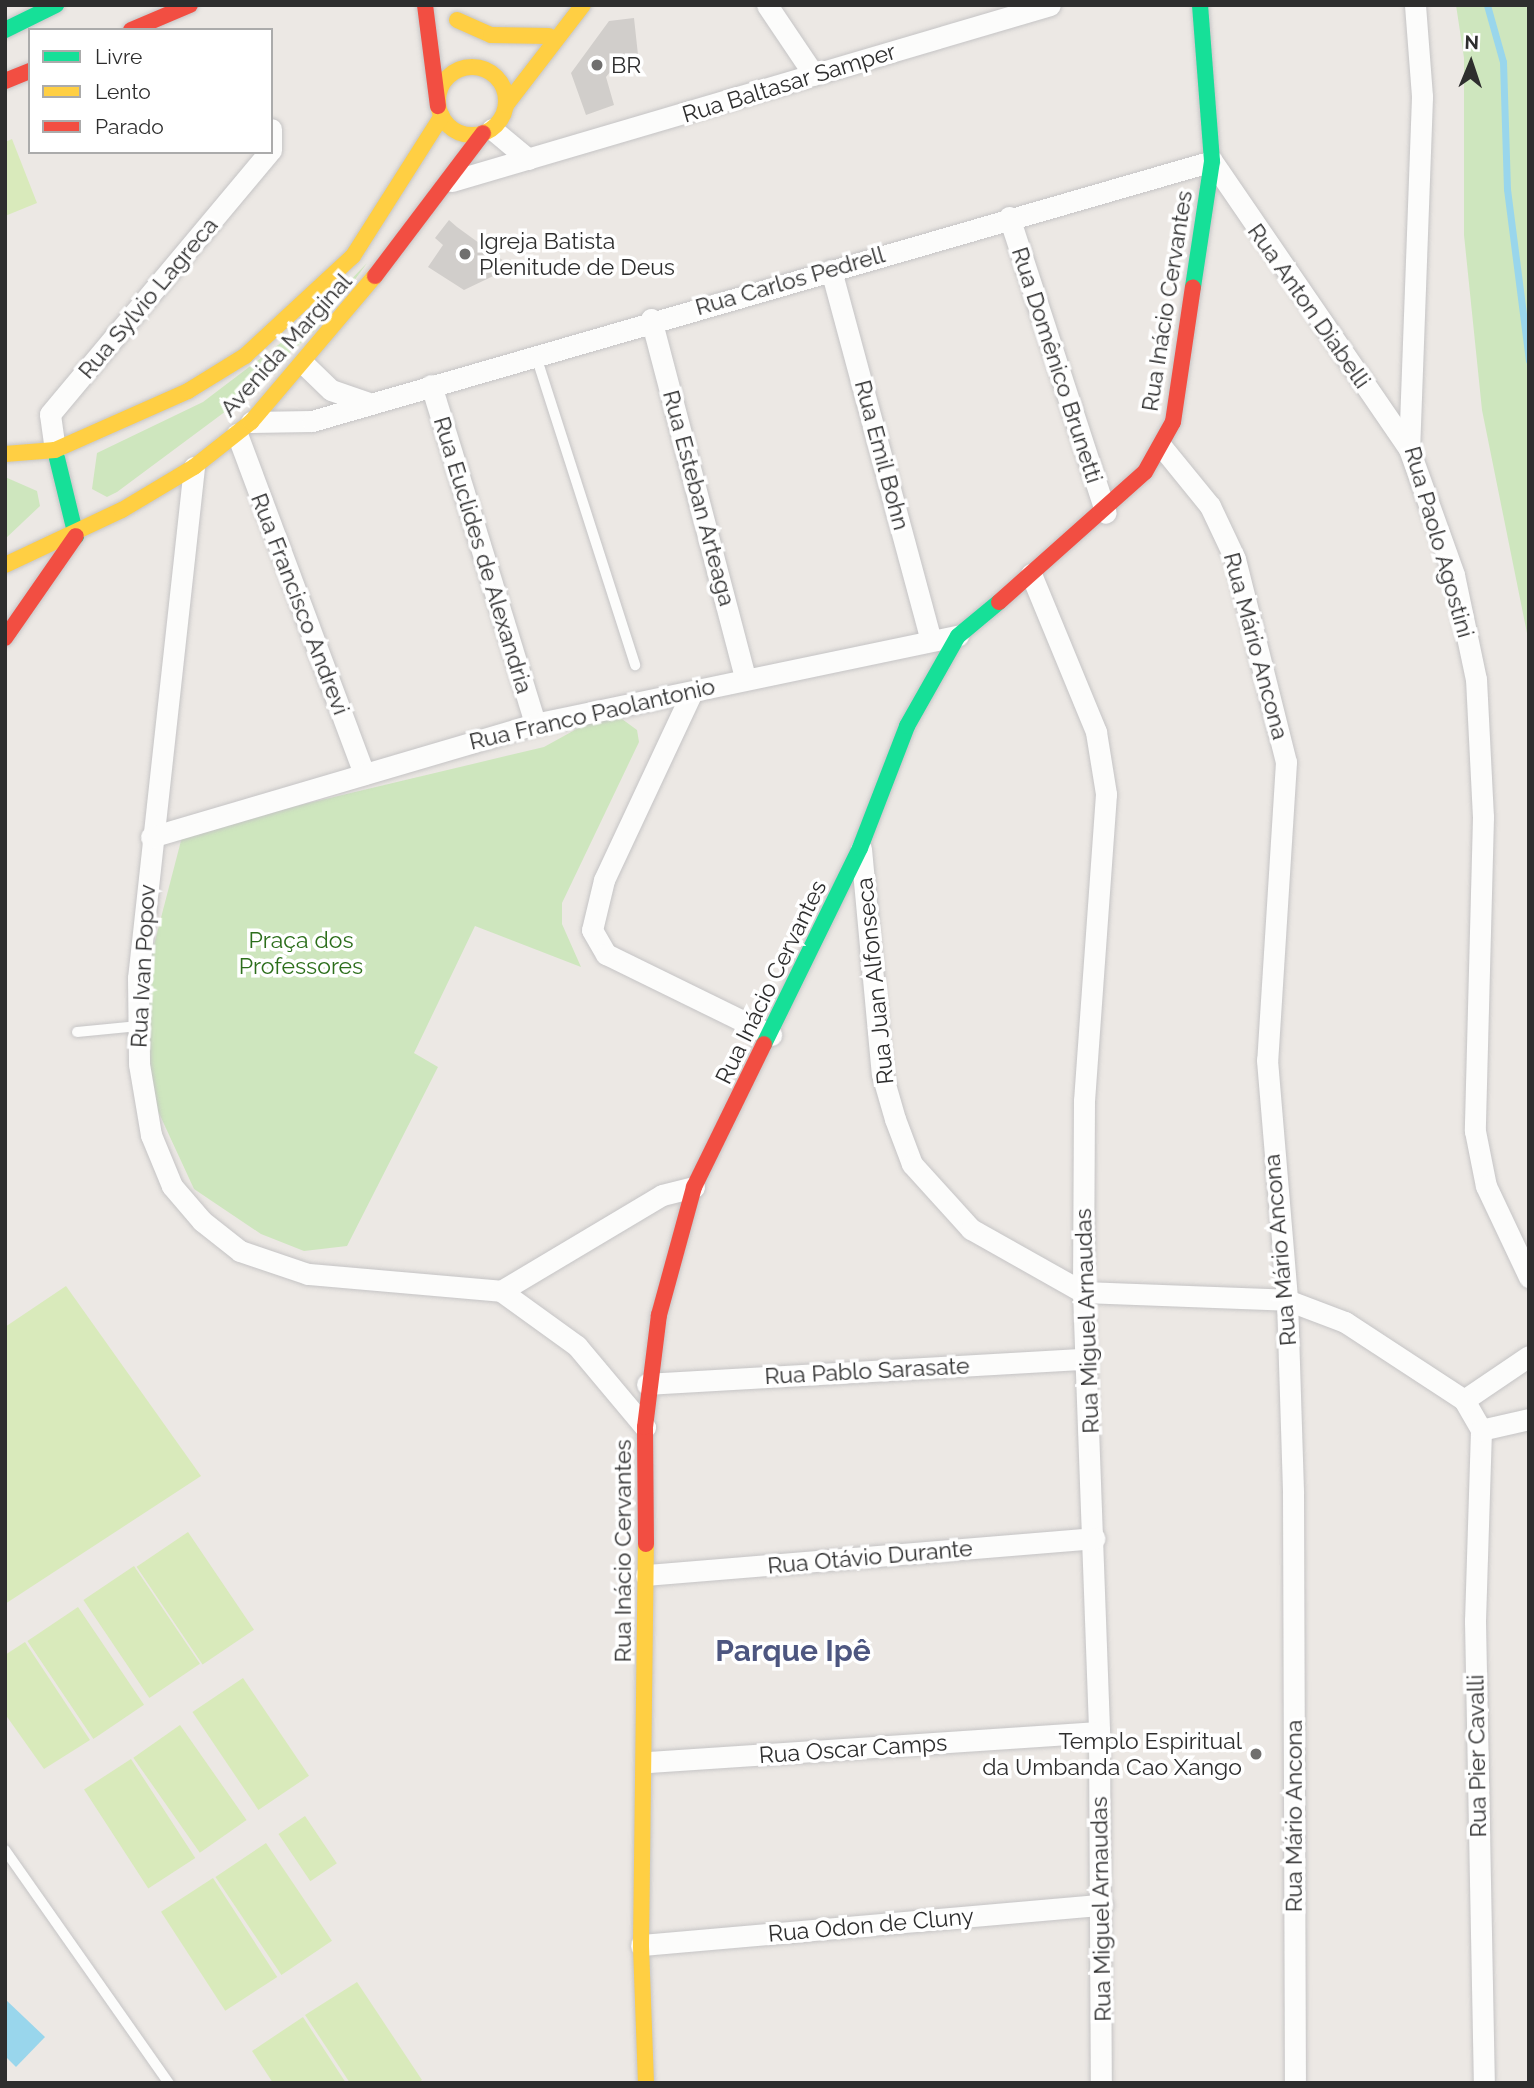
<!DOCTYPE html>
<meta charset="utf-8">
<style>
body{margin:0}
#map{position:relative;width:1534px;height:2088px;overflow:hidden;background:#ece8e4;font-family:Raleway,sans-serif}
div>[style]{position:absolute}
.green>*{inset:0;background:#cee6be}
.pitch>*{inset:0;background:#d9eabb;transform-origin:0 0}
.water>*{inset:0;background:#99d6ec}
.stream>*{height:7px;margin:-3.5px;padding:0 3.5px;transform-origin:3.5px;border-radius:3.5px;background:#99d6ec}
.building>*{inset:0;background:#d1cecb}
.roads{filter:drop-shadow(0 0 2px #c5c4c5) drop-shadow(0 0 2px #c5c4c5)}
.lane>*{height:10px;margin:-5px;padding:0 5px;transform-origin:5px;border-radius:5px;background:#fcfcfb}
.street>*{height:21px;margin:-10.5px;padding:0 10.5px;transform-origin:10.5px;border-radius:10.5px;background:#fcfcfb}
.fast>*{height:16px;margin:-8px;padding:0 8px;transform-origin:8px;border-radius:8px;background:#16e098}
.slow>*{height:16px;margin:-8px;padding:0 8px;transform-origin:8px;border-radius:8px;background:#ffcf43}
.slow>.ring{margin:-8px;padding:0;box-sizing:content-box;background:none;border:16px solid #ffcf43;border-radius:50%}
.jam>*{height:16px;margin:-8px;padding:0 8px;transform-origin:8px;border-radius:8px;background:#f24e42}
.dots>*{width:19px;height:19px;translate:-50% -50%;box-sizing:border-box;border:4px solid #fff;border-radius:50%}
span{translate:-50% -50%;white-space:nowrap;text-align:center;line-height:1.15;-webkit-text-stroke:7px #fff;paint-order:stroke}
.poi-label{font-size:23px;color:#2e2e2e}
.left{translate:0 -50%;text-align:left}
.right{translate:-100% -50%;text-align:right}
.street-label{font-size:23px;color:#2e2e2e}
.park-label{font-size:23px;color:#2c6e1b}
.district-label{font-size:30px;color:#4d5680;font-weight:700}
.frame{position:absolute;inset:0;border:7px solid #2e2e2e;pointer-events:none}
.legend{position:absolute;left:28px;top:28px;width:245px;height:126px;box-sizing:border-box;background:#fff;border:2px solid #ababab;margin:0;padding:9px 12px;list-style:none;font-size:21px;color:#2e2e2e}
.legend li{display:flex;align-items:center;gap:14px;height:35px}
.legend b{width:35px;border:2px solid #ababab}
.north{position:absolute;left:1436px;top:28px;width:70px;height:70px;-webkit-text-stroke:5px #fff;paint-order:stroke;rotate:2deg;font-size:19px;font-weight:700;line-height:28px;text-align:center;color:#2e2e2e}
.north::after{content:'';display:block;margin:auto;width:24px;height:32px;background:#2e2e2e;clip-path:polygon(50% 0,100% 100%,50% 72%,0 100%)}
</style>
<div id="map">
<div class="green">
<i style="clip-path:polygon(1456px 5px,1529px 5px,1529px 643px,1482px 410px,1464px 235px,1464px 58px)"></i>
<i style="clip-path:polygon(367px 263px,324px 322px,226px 411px,117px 492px,107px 497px,92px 489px,97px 453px,203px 402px,315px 317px)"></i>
<i style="clip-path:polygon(5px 477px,37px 491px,40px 506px,5px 539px)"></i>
<i style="clip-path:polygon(602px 715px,622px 719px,637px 730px,639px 742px,562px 903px,562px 924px,581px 967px,475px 926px,414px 1053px,438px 1067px,347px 1246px,304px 1251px,261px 1234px,194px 1189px,146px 1085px,149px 964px,183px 833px,544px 747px)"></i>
</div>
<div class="pitch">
<i style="clip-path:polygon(12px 139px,37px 203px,5px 216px,5px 142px)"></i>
<i style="clip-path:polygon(66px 1286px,201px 1476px,5px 1604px,5px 1327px)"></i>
<i style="left:188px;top:1532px;width:118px;height:62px;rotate:56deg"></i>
<i style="left:134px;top:1566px;width:118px;height:61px;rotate:56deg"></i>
<i style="left:78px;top:1607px;width:118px;height:61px;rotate:56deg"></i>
<i style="clip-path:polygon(25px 1642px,90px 1740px,44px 1769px,5px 1714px,5px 1655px)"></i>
<i style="left:243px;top:1678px;width:118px;height:61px;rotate:56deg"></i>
<i style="left:180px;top:1725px;width:116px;height:57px;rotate:55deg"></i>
<i style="left:131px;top:1759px;width:118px;height:56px;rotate:57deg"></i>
<i style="left:305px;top:1816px;width:57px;height:32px;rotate:56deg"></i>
<i style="left:266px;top:1843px;width:118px;height:61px;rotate:56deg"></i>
<i style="left:213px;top:1878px;width:118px;height:62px;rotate:57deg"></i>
<i style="clip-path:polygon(357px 1982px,422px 2080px,418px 2083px,350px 2083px,305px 2015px)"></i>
<i style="clip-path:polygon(303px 2017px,346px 2083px,273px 2083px,252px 2051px)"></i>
</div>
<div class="water">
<i style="clip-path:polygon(5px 1999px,45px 2037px,16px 2067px,5px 2056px)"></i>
</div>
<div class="stream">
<i style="left:1487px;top:5px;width:59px;rotate:74.3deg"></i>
<i style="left:1503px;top:62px;width:127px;rotate:88.2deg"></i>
<i style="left:1507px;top:189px;width:173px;rotate:82.7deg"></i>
</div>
<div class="building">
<i style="clip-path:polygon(634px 18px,638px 55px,623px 56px,606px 77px,614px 105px,586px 115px,571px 73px,609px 21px)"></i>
<i style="clip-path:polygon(449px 220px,457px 227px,512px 267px,464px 290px,428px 267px,443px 245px,435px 238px)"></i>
</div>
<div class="roads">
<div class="lane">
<i style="left:535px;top:353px;width:328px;rotate:72.2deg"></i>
<i style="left:77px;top:1032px;width:62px;rotate:-5.5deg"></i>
<i style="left:5px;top:1850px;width:285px;rotate:54.9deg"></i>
</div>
<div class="street">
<i style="left:767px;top:5px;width:84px;rotate:56.1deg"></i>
<i style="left:1415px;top:5px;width:92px;rotate:85.6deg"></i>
<i style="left:1422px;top:97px;width:352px;rotate:92.1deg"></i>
<i style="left:1409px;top:449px;width:134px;rotate:70.3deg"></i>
<i style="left:1454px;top:575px;width:106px;rotate:78.1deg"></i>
<i style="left:1476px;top:679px;width:138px;rotate:87.1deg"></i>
<i style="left:1483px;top:817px;width:314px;rotate:91.5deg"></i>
<i style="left:1475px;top:1131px;width:56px;rotate:78.7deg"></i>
<i style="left:1486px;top:1186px;width:101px;rotate:64.7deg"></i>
<i style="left:271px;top:129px;width:21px;rotate:90deg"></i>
<i style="left:492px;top:129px;width:47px;rotate:39.8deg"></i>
<i style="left:452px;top:181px;width:623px;rotate:-16.4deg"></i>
<i style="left:1009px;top:217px;width:311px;rotate:71.9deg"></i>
<i style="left:831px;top:270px;width:383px;rotate:74.9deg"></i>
<i style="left:651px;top:319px;width:370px;rotate:75.3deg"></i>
<i style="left:304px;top:364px;width:37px;rotate:44deg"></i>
<i style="left:331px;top:390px;width:39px;rotate:19deg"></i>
<i style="left:431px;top:385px;width:355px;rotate:72.9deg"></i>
<i style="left:251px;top:422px;width:61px;rotate:-0.9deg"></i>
<i style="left:312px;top:421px;width:937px;rotate:-16.11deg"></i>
<i style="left:1212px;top:161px;width:349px;rotate:55.6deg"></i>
<i style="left:237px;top:434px;width:363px;rotate:69.5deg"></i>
<i style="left:1162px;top:447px;width:76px;rotate:50.9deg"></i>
<i style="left:1210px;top:506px;width:59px;rotate:64.7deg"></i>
<i style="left:1235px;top:559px;width:209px;rotate:75.9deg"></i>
<i style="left:1286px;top:762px;width:299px;rotate:93.6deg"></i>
<i style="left:1267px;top:1060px;width:241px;rotate:85.2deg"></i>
<i style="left:1287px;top:1300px;width:194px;rotate:88.2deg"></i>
<i style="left:1293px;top:1494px;width:589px;rotate:89.81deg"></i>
<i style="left:55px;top:450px;width:36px;rotate:-98deg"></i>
<i style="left:50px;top:414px;width:341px;rotate:-50.1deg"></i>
<i style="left:194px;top:467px;width:514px;rotate:96.25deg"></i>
<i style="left:138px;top:978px;width:86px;rotate:89.3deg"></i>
<i style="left:139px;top:1064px;width:72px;rotate:80.4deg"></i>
<i style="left:151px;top:1135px;width:55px;rotate:67.6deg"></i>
<i style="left:172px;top:1186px;width:46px;rotate:49.4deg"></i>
<i style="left:202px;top:1221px;width:48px;rotate:38.3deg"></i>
<i style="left:240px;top:1251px;width:72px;rotate:18.7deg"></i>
<i style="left:308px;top:1274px;width:194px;rotate:5deg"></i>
<i style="left:501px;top:1291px;width:94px;rotate:35.9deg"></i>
<i style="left:577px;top:1346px;width:106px;rotate:50deg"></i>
<i style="left:1031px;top:574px;width:171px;rotate:67.6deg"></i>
<i style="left:1096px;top:732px;width:63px;rotate:80.8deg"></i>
<i style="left:1106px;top:794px;width:307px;rotate:94.1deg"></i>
<i style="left:1084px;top:1100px;width:192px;rotate:90.3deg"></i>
<i style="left:1083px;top:1292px;width:440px;rotate:87.9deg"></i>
<i style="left:1099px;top:1732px;width:351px;rotate:89.7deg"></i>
<i style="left:692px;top:692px;width:208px;rotate:115.1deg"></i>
<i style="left:604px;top:880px;width:51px;rotate:103.5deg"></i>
<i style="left:592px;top:930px;width:28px;rotate:60deg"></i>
<i style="left:606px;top:954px;width:184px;rotate:26.1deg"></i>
<i style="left:151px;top:837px;width:400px;rotate:-16.4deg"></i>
<i style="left:535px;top:724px;width:432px;rotate:-11.8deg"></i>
<i style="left:861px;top:849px;width:226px;rotate:84.7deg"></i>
<i style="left:882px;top:1074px;width:47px;rotate:73.9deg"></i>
<i style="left:895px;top:1119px;width:48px;rotate:69.3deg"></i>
<i style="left:912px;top:1164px;width:88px;rotate:47.8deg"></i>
<i style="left:971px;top:1229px;width:129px;rotate:29.4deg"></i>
<i style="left:1083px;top:1292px;width:204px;rotate:2.2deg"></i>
<i style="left:1287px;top:1300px;width:62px;rotate:20.8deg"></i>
<i style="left:1345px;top:1322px;width:142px;rotate:33.2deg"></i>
<i style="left:1464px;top:1400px;width:34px;rotate:60deg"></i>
<i style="left:501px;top:1291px;width:187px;rotate:-30.8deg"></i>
<i style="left:662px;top:1195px;width:33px;rotate:-14deg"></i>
<i style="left:647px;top:1384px;width:441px;rotate:-3.3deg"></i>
<i style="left:1464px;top:1400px;width:78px;rotate:-34.1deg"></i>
<i style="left:1481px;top:1430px;width:191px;rotate:91.8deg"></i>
<i style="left:1475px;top:1621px;width:462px;rotate:88.9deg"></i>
<i style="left:1481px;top:1430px;width:49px;rotate:-12.9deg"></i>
<i style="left:646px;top:1575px;width:450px;rotate:-4.7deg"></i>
<i style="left:648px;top:1762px;width:452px;rotate:-3.8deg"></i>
<i style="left:641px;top:1945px;width:463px;rotate:-5deg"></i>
</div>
<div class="fast">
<i style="left:5px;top:30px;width:57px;rotate:-26.1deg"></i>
<i style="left:1193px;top:287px;width:127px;rotate:-81.4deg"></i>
<i style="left:1212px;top:161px;width:156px;rotate:-94.4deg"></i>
<i style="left:55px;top:450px;width:89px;rotate:76.3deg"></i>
<i style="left:764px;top:1044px;width:218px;rotate:-63.9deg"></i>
<i style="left:860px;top:848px;width:131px;rotate:-68.9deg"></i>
<i style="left:907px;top:726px;width:103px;rotate:-60.5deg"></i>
<i style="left:958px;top:636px;width:53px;rotate:-39.7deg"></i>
</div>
<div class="slow">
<i style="left:457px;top:20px;width:37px;rotate:24deg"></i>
<i style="left:491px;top:35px;width:58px;rotate:1deg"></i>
<i class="ring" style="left:438px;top:67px;width:52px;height:52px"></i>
<i style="left:506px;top:105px;width:126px;rotate:-52.4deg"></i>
<i style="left:5px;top:454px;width:50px;rotate:-4.6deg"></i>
<i style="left:55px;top:450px;width:145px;rotate:-23.9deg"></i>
<i style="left:188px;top:391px;width:67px;rotate:-31.6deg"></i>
<i style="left:245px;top:356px;width:147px;rotate:-42.8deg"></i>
<i style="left:353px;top:256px;width:166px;rotate:-57.6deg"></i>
<i style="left:5px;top:565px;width:129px;rotate:-25.2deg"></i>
<i style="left:122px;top:510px;width:84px;rotate:-30.8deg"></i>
<i style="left:194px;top:467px;width:73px;rotate:-38.3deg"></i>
<i style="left:251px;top:422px;width:192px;rotate:-49.7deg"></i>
<i style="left:646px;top:2083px;width:138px;rotate:-92.1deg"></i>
<i style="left:641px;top:1945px;width:401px;rotate:-89.3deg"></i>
</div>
<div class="jam">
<i style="left:425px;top:5px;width:102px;rotate:82.7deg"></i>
<i style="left:131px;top:30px;width:64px;rotate:-23deg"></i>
<i style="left:5px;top:81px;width:27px;rotate:-22deg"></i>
<i style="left:375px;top:276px;width:179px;rotate:-52.9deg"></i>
<i style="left:999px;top:602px;width:195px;rotate:-41.7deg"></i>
<i style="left:1145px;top:472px;width:57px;rotate:-60.8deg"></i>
<i style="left:1173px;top:422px;width:136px;rotate:-81.6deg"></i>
<i style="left:5px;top:638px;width:124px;rotate:-55.2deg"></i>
<i style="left:646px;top:1544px;width:117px;rotate:-90.5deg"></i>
<i style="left:645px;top:1427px;width:113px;rotate:-82.9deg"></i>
<i style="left:659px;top:1315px;width:133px;rotate:-74.7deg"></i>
<i style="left:694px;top:1187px;width:159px;rotate:-63.9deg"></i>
</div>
</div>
<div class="dots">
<i style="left:597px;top:65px;background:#706f6e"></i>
<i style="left:465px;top:254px;background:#706f6e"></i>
<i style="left:1256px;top:1754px;background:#706f6e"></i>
</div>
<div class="poi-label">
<span class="left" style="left:611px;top:65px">BR</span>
<span class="left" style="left:479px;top:254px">Igreja Batista<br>Plenitude de Deus</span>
<span class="right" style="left:1242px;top:1754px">Templo Espiritual<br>da Umbanda Cao Xango</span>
</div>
<div class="street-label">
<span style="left:789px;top:83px;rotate:-17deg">Rua Baltasar Samper</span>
<span style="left:790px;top:281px;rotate:-16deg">Rua Carlos Pedrell</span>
<span style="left:148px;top:298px;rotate:-50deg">Rua Sylvio Lagreca</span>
<span style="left:1167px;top:301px;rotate:-81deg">Rua Inácio Cervantes</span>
<span style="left:1309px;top:306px;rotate:55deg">Rua Anton Diabelli</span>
<span style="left:286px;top:345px;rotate:-48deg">Avenida Marginal</span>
<span style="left:1057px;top:365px;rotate:72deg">Rua Domênico Brunetti</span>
<span style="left:882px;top:455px;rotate:75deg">Rua Emil Bohn</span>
<span style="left:699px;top:498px;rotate:75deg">Rua Esteban Arteaga</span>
<span style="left:1439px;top:542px;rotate:74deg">Rua Paolo Agostini</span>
<span style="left:483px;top:555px;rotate:73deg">Rua Euclides de Alexandria</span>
<span style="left:300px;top:604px;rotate:69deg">Rua Francisco Andrevi</span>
<span style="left:1256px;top:646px;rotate:75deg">Rua Mário Ancona</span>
<span style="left:592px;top:714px;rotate:-13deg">Rua Franco Paolantonio</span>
<span style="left:143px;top:966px;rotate:-87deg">Rua Ivan Popov</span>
<span style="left:875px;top:981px;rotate:-96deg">Rua Juan Alfonseca</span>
<span style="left:771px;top:982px;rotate:-64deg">Rua Inácio Cervantes</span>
<span style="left:1280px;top:1250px;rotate:-95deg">Rua Mário Ancona</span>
<span style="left:1087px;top:1321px;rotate:-92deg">Rua Miguel Arnaudas</span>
<span style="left:867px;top:1371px;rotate:-3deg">Rua Pablo Sarasate</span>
<span style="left:623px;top:1551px;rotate:-90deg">Rua Inácio Cervantes</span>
<span style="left:870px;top:1557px;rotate:-5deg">Rua Otávio Durante</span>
<span style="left:853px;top:1749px;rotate:-4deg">Rua Oscar Camps</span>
<span style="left:1477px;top:1756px;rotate:-91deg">Rua Pier Cavalli</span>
<span style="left:1294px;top:1816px;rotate:-90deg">Rua Mário Ancona</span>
<span style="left:1101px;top:1909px;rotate:-91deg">Rua Miguel Arnaudas</span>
<span style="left:871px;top:1925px;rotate:-5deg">Rua Odon de Cluny</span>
</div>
<div class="park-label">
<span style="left:301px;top:953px">Praça dos<br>Professores</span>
</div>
<div class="district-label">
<span style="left:793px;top:1651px">Parque Ipê</span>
</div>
<div class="frame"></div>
<ul class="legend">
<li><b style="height:9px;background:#16e098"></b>Livre</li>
<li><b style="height:9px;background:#ffcf43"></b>Lento</li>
<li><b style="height:9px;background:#f24e42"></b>Parado</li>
</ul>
<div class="north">N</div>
</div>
